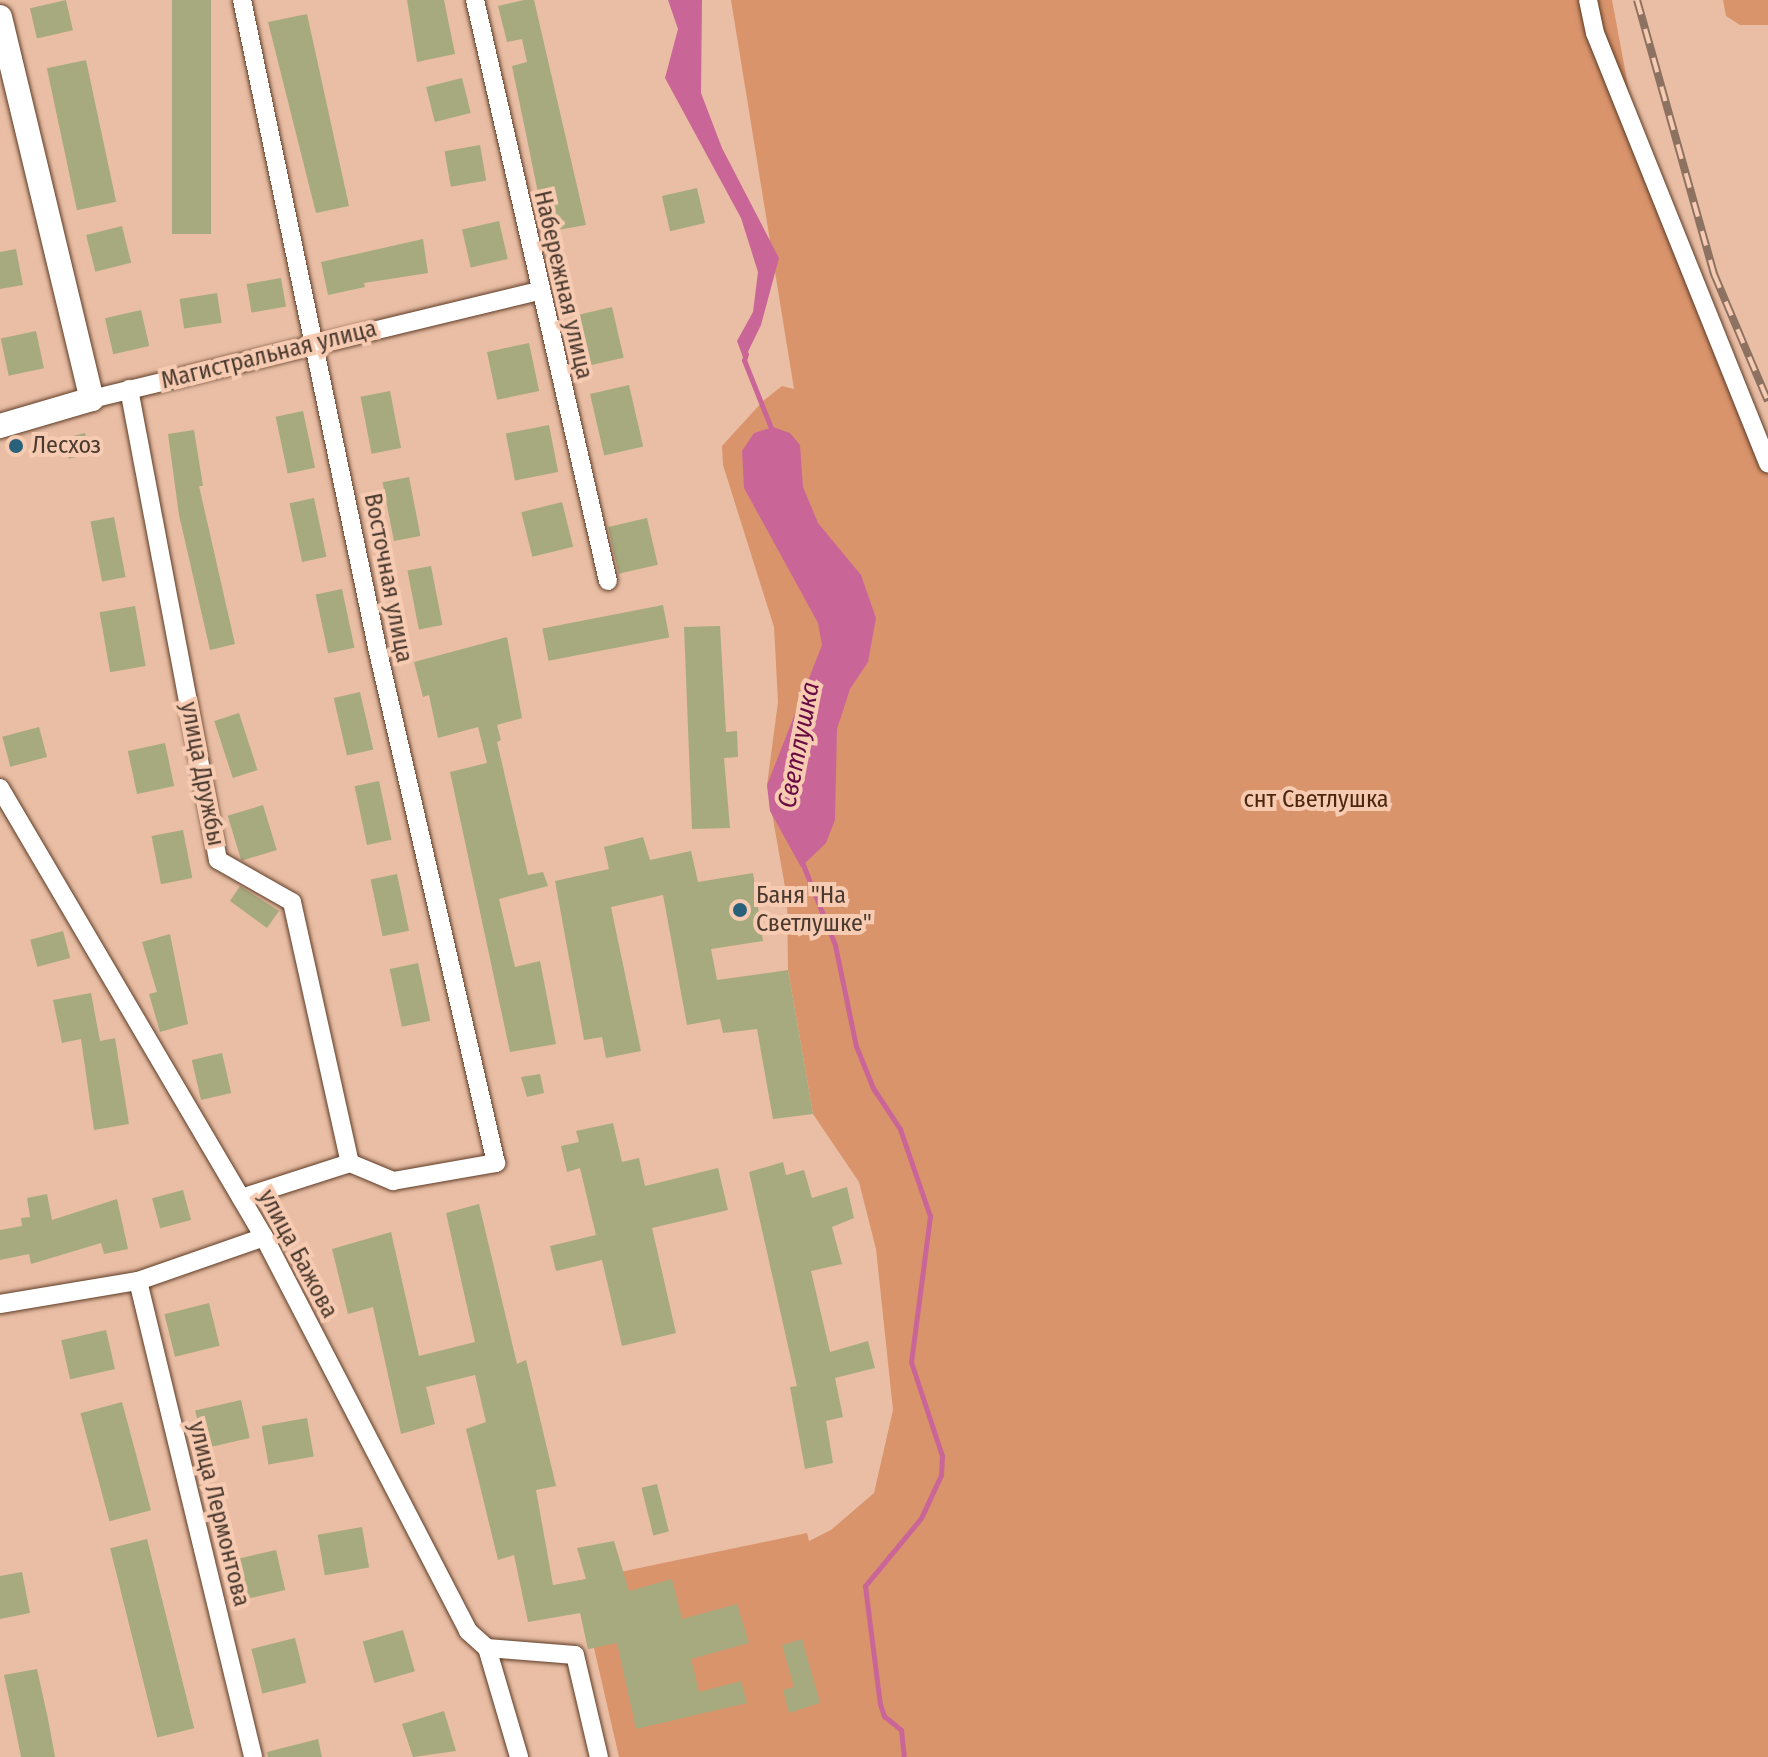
<!DOCTYPE html>
<meta charset="utf-8">
<style>
body{margin:0}
#map{position:relative;width:1768px;height:1757px;overflow:hidden;background:#e9bea5;font-family:"Fira Sans Condensed",sans-serif}
div>[style]{position:absolute}
.green>*{inset:0;background:#d9946c}
.water>*{inset:0;background:#ca6697}
.stream>*{height:5px;margin:-2.5px;padding:0 2.5px;transform-origin:2.5px;border-radius:2.5px;background:#ca6697}
.building>*{inset:0;background:#a7aa7e;transform-origin:0 0}
.roads{filter:drop-shadow(0 0 2px #5e3b25) drop-shadow(0 0 2px #5e3b25)}
.minor>*{height:18px;margin:-9px;padding:0 9px;transform-origin:9px;border-radius:9px;background:#fff}
.tertiary>*{height:24px;margin:-12px;padding:0 12px;transform-origin:12px;border-radius:12px;background:#fff}
.rail>*{height:8px;margin-top:-4px;transform-origin:0;background:repeating-linear-gradient(90deg,#f7cbb2 0 15px,#8e7261 0 30px);box-sizing:border-box;border-block:2px solid #8e7261}
.dots>*{width:22px;height:22px;translate:-50% -50%;box-sizing:border-box;border:4px solid #f7cbb2;border-radius:50%}
span{translate:-50% -50%;white-space:nowrap;text-align:center;line-height:1.15;-webkit-text-stroke:8px #f7cbb2;paint-order:stroke}
.street-label{font-size:24px;color:#4a392e}
.poi-label{font-size:24px;color:#4a392e}
.left{translate:0 -50%;text-align:left}
.park-label{font-size:24px;color:#4c270d}
.water-label{font-size:26px;color:#690b42;font-style:italic}
</style>
<div id="map">
<div class="green">
<i style="clip-path:polygon(731px 0,1612px 0,1646px 182px,1768px 445px,1768px 1757px,619px 1757px,594px 1648px,588px 1649px,577px 1581px,807px 1533px,809px 1541px,831px 1530px,874px 1493px,893px 1410px,876px 1249px,859px 1182px,813px 1114px,788px 970px,787px 898px,767px 785px,778px 702px,774px 627px,723px 465px,722px 446px,763px 401px,782px 386px,794px 389px)"></i>
<i style="clip-path:polygon(1723px 0,1768px 0,1768px 25px,1740px 25px,1726px 16px)"></i>
</div>
<div class="water">
<i style="clip-path:polygon(668px 0,702px 0,701px 93px,722px 148px,779px 258px,761px 325px,744px 360px,737px 341px,753px 312px,758px 272px,741px 218px,665px 78px,678px 29px)"></i>
<i style="clip-path:polygon(773px 427px,790px 433px,800px 445px,803px 487px,818px 523px,861px 575px,876px 618px,868px 662px,850px 689px,837px 729px,835px 820px,826px 843px,801px 867px,770px 811px,767px 785px,822px 645px,818px 623px,744px 488px,742px 451px,754px 433px)"></i>
</div>
<div class="stream">
<i style="left:746px;top:354px;width:6px;rotate:108deg"></i>
<i style="left:744px;top:360px;width:79px;rotate:68.3deg"></i>
<i style="left:802px;top:862px;width:89px;rotate:68.3deg"></i>
<i style="left:835px;top:945px;width:103px;rotate:78.3deg"></i>
<i style="left:856px;top:1046px;width:45px;rotate:68deg"></i>
<i style="left:873px;top:1088px;width:49px;rotate:56.6deg"></i>
<i style="left:900px;top:1129px;width:92px;rotate:71deg"></i>
<i style="left:930px;top:1216px;width:147px;rotate:97.4deg"></i>
<i style="left:911px;top:1362px;width:99px;rotate:71.7deg"></i>
<i style="left:942px;top:1456px;width:19px;rotate:93deg"></i>
<i style="left:941px;top:1475px;width:47px;rotate:114.9deg"></i>
<i style="left:921px;top:1518px;width:88px;rotate:129.5deg"></i>
<i style="left:865px;top:1586px;width:119px;rotate:82.8deg"></i>
<i style="left:880px;top:1704px;width:13px;rotate:72deg"></i>
<i style="left:884px;top:1716px;width:22px;rotate:39deg"></i>
<i style="left:901px;top:1730px;width:27px;rotate:84deg"></i>
</div>
<div class="building">
<i style="left:66px;top:0;width:31px;height:37px;rotate:77deg"></i>
<i style="left:172px;top:0;width:39px;height:234px"></i>
<i style="clip-path:polygon(407px 0,444px 0,455px 54px,417px 62px)"></i>
<i style="clip-path:polygon(524px 0,534px 0,586px 225px,546px 232px,512px 66px,527px 62px,522px 39px,507px 42px,498px 6px)"></i>
<i style="clip-path:polygon(307px 14px,349px 206px,316px 213px,268px 22px)"></i>
<i style="left:86px;top:60px;width:145px;height:40px;rotate:78deg"></i>
<i style="left:462px;top:78px;width:36px;height:37px;rotate:76deg"></i>
<i style="left:480px;top:145px;width:36px;height:36px;rotate:80deg"></i>
<i style="left:697px;top:188px;width:36px;height:36px;rotate:77deg"></i>
<i style="left:499px;top:221px;width:39px;height:38px;rotate:77deg"></i>
<i style="left:122px;top:226px;width:38px;height:37px;rotate:76deg"></i>
<i style="clip-path:polygon(423px 239px,428px 273px,364px 283px,365px 287px,328px 295px,321px 262px)"></i>
<i style="clip-path:polygon(16px 249px,23px 285px,0 289px,0 252px)"></i>
<i style="left:281px;top:278px;width:29px;height:35px;rotate:80deg"></i>
<i style="left:217px;top:293px;width:30px;height:38px;rotate:81deg"></i>
<i style="left:612px;top:307px;width:52px;height:42px;rotate:77deg"></i>
<i style="left:141px;top:310px;width:37px;height:37px;rotate:77deg"></i>
<i style="left:36px;top:331px;width:38px;height:36px;rotate:78deg"></i>
<i style="left:529px;top:343px;width:49px;height:43px;rotate:78deg"></i>
<i style="left:629px;top:385px;width:63px;height:40px;rotate:77deg"></i>
<i style="left:390px;top:391px;width:58px;height:30px;rotate:79deg"></i>
<i style="left:303px;top:411px;width:58px;height:28px;rotate:78deg"></i>
<i style="left:549px;top:425px;width:48px;height:44px;rotate:79deg"></i>
<i style="clip-path:polygon(194px 430px,203px 486px,199px 486px,235px 644px,210px 650px,179px 515px,168px 434px)"></i>
<i style="left:85px;top:433px;width:21px;height:22px;rotate:76deg"></i>
<i style="left:409px;top:477px;width:60px;height:27px;rotate:79deg"></i>
<i style="left:314px;top:498px;width:60px;height:25px;rotate:78deg"></i>
<i style="left:562px;top:502px;width:46px;height:42px;rotate:76deg"></i>
<i style="left:114px;top:517px;width:61px;height:24px;rotate:79deg"></i>
<i style="left:647px;top:518px;width:48px;height:40px;rotate:77deg"></i>
<i style="left:431px;top:566px;width:60px;height:24px;rotate:79deg"></i>
<i style="left:342px;top:589px;width:60px;height:27px;rotate:78deg"></i>
<i style="left:663px;top:605px;width:33px;height:123px;rotate:79deg"></i>
<i style="left:135px;top:606px;width:61px;height:36px;rotate:80deg"></i>
<i style="clip-path:polygon(720px 626px,726px 732px,737px 731px,738px 757px,724px 758px,730px 828px,692px 829px,684px 627px)"></i>
<i style="clip-path:polygon(507px 637px,522px 718px,497px 725px,501px 740px,497px 742px,528px 875px,543px 872px,548px 886px,499px 899px,515px 967px,540px 961px,556px 1044px,510px 1052px,450px 772px,487px 763px,478px 727px,438px 738px,429px 695px,423px 697px,414px 662px)"></i>
<i style="left:360px;top:692px;width:59px;height:27px;rotate:77deg"></i>
<i style="left:239px;top:713px;width:60px;height:26px;rotate:72deg"></i>
<i style="left:39px;top:727px;width:31px;height:38px;rotate:75deg"></i>
<i style="left:165px;top:743px;width:44px;height:38px;rotate:78deg"></i>
<i style="left:379px;top:781px;width:60px;height:25px;rotate:78deg"></i>
<i style="left:263px;top:805px;width:47px;height:37px;rotate:73deg"></i>
<i style="left:183px;top:830px;width:49px;height:32px;rotate:79deg"></i>
<i style="clip-path:polygon(643px 837px,650px 860px,691px 851px,698px 882px,753px 873px,763px 941px,711px 949px,717px 980px,788px 970px,813px 1114px,773px 1119px,757px 1029px,723px 1033px,720px 1019px,687px 1025px,663px 895px,611px 907px,641px 1051px,606px 1058px,602px 1037px,584px 1040px,555px 881px,609px 869px,604px 847px)"></i>
<i style="left:397px;top:874px;width:58px;height:27px;rotate:78deg"></i>
<i style="clip-path:polygon(240px 886px,279px 911px,267px 928px,230px 901px)"></i>
<i style="left:63px;top:931px;width:28px;height:34px;rotate:75deg"></i>
<i style="clip-path:polygon(170px 934px,188px 1024px,160px 1032px,149px 994px,157px 992px,142px 942px)"></i>
<i style="left:418px;top:963px;width:59px;height:29px;rotate:78deg"></i>
<i style="clip-path:polygon(91px 993px,100px 1041px,115px 1038px,129px 1124px,94px 1130px,81px 1039px,62px 1043px,53px 1000px)"></i>
<i style="left:222px;top:1053px;width:41px;height:31px;rotate:77deg"></i>
<i style="clip-path:polygon(540px 1074px,544px 1093px,527px 1097px,521px 1077px)"></i>
<i style="clip-path:polygon(613px 1123px,622px 1162px,639px 1158px,645px 1186px,718px 1168px,728px 1210px,652px 1228px,676px 1333px,622px 1346px,602px 1260px,556px 1271px,550px 1246px,596px 1235px,580px 1168px,567px 1172px,561px 1146px,579px 1142px,576px 1131px)"></i>
<i style="clip-path:polygon(783px 1162px,786px 1175px,804px 1170px,812px 1198px,847px 1187px,854px 1218px,832px 1227px,842px 1264px,811px 1271px,830px 1352px,868px 1341px,875px 1368px,835px 1378px,843px 1417px,826px 1421px,833px 1463px,805px 1469px,790px 1387px,797px 1386px,749px 1172px)"></i>
<i style="left:183px;top:1190px;width:31px;height:32px;rotate:75deg"></i>
<i style="clip-path:polygon(47px 1194px,52px 1220px,117px 1199px,128px 1249px,104px 1254px,101px 1243px,31px 1264px,29px 1254px,0 1260px,0 1230px,22px 1226px,21px 1218px,30px 1217px,27px 1198px)"></i>
<i style="clip-path:polygon(479px 1204px,517px 1364px,526px 1360px,556px 1486px,536px 1490px,553px 1585px,586px 1579px,577px 1548px,614px 1541px,629px 1591px,672px 1579px,682px 1619px,737px 1604px,749px 1643px,691px 1659px,699px 1692px,741px 1681px,747px 1703px,636px 1729px,617px 1643px,588px 1649px,580px 1613px,528px 1622px,514px 1555px,498px 1560px,466px 1429px,486px 1422px,475px 1375px,426px 1387px,435px 1424px,401px 1434px,373px 1307px,348px 1314px,332px 1249px,391px 1232px,419px 1356px,475px 1342px,446px 1213px)"></i>
<i style="left:209px;top:1303px;width:44px;height:46px;rotate:76deg"></i>
<i style="left:106px;top:1330px;width:40px;height:46px;rotate:77deg"></i>
<i style="left:241px;top:1400px;width:39px;height:47px;rotate:77deg"></i>
<i style="left:122px;top:1402px;width:112px;height:43px;rotate:75deg"></i>
<i style="left:307px;top:1418px;width:39px;height:46px;rotate:80deg"></i>
<i style="left:657px;top:1484px;width:49px;height:16px;rotate:76deg"></i>
<i style="left:362px;top:1527px;width:41px;height:45px;rotate:80deg"></i>
<i style="left:147px;top:1539px;width:195px;height:38px;rotate:76deg"></i>
<i style="left:276px;top:1550px;width:41px;height:43px;rotate:77deg"></i>
<i style="clip-path:polygon(22px 1572px,30px 1613px,0 1619px,0 1576px)"></i>
<i style="left:403px;top:1630px;width:43px;height:42px;rotate:74deg"></i>
<i style="left:295px;top:1638px;width:46px;height:45px;rotate:76deg"></i>
<i style="clip-path:polygon(802px 1639px,820px 1703px,789px 1713px,783px 1690px,794px 1687px,782px 1645px)"></i>
<i style="clip-path:polygon(37px 1669px,48px 1719px,55px 1757px,21px 1757px,14px 1722px,4px 1675px)"></i>
<i style="clip-path:polygon(444px 1711px,456px 1751px,413px 1757px,402px 1724px)"></i>
<i style="clip-path:polygon(318px 1739px,322px 1757px,268px 1757px,267px 1752px)"></i>
</div>
<div class="roads">
<div class="minor">
<i style="left:475px;top:0;width:596px;rotate:77.11deg"></i>
<i style="left:1588px;top:0;width:34px;rotate:78deg"></i>
<i style="left:1595px;top:33px;width:464px;rotate:68.1deg"></i>
<i style="left:129px;top:389px;width:479px;rotate:79.3deg"></i>
<i style="left:218px;top:860px;width:85px;rotate:29.6deg"></i>
<i style="left:292px;top:902px;width:267px;rotate:77.5deg"></i>
<i style="left:92px;top:399px;width:460px;rotate:-13.6deg"></i>
<i style="left:0;top:788px;width:521px;rotate:59.55deg"></i>
<i style="left:264px;top:1237px;width:444px;rotate:62.6deg"></i>
<i style="left:468px;top:1631px;width:25px;rotate:42deg"></i>
<i style="left:487px;top:1648px;width:114px;rotate:73.6deg"></i>
<i style="left:241px;top:1198px;width:114px;rotate:-17.8deg"></i>
<i style="left:350px;top:1163px;width:47px;rotate:22.7deg"></i>
<i style="left:393px;top:1181px;width:105px;rotate:-9.9deg"></i>
<i style="left:496px;top:1163px;width:524px;rotate:-103deg"></i>
<i style="left:378px;top:652px;width:666px;rotate:-101.78deg"></i>
<i style="left:138px;top:1281px;width:490px;rotate:76.4deg"></i>
<i style="left:0;top:1304px;width:140px;rotate:-9.5deg"></i>
<i style="left:138px;top:1281px;width:133px;rotate:-19.2deg"></i>
<i style="left:487px;top:1648px;width:88px;rotate:4.5deg"></i>
<i style="left:575px;top:1655px;width:105px;rotate:76.8deg"></i>
</div>
<div class="tertiary">
<i style="left:0;top:17px;width:393px;rotate:76.5deg"></i>
<i style="left:92px;top:399px;width:96px;rotate:163.6deg"></i>
</div>
</div>
<div class="rail">
<i style="left:1637px;top:0;width:285px;rotate:74.3deg"></i>
<i style="left:1714px;top:274px;width:138px;rotate:67deg"></i>
</div>
<div class="dots">
<i style="left:16px;top:446px;background:#29617b"></i>
<i style="left:740px;top:910px;background:#29617b"></i>
</div>
<div class="street-label">
<span style="left:563px;top:285px;rotate:77deg">Набережная улица</span>
<span style="left:269px;top:355px;rotate:-14deg">Магистральная улица</span>
<span style="left:388px;top:578px;rotate:79deg">Восточная улица</span>
<span style="left:202px;top:774px;rotate:79deg">улица Дружбы</span>
<span style="left:298px;top:1254px;rotate:62deg">улица Бажова</span>
<span style="left:219px;top:1514px;rotate:76deg">улица Лермонтова</span>
</div>
<div class="poi-label">
<span class="left" style="left:32px;top:446px">Лесхоз</span>
<span class="left" style="left:756px;top:910px">Баня "На<br>Светлушке"</span>
</div>
<div class="park-label">
<span style="left:1316px;top:800px">снт Светлушка</span>
</div>
<div class="water-label">
<span style="left:799px;top:745px;rotate:-79deg">Светлушка</span>
</div>
</div>
